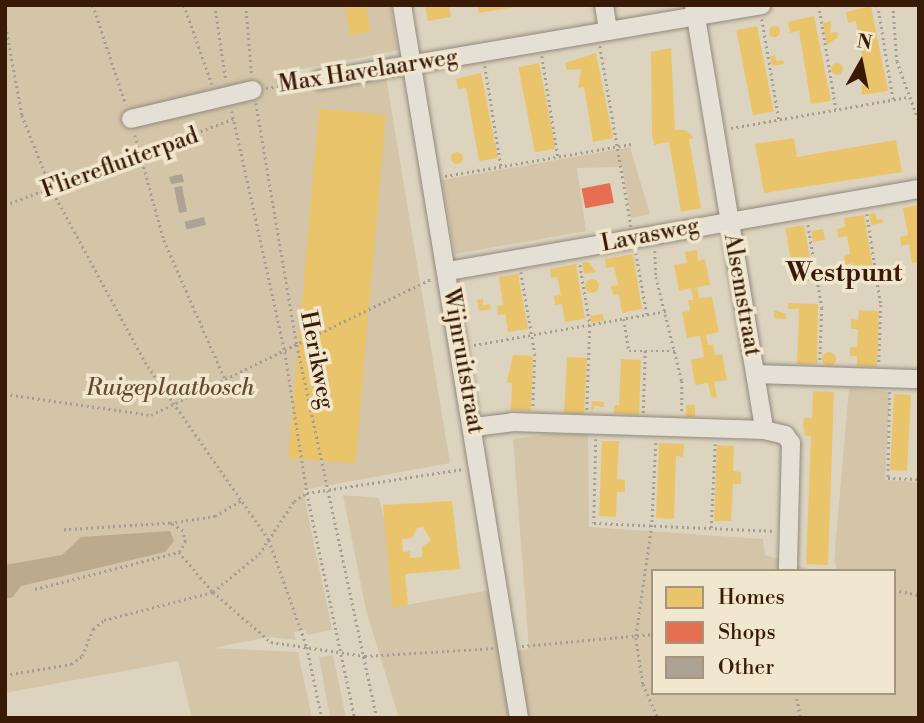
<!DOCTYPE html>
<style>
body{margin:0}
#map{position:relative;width:924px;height:723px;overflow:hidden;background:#ddd4c0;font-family:"Libre Bodoni",serif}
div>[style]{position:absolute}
.green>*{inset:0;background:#d4c5a9}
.water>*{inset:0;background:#bcaa8e}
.homes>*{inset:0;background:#e9c46a;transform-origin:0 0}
.round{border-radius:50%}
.shops>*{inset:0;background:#e76f51;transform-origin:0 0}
.building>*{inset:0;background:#aca395;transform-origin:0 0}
.path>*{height:2.5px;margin-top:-1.25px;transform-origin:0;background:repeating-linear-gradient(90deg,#a49d93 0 2px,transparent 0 5.5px)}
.roads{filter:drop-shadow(0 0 2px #92897b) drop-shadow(0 0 2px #92897b)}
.minor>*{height:18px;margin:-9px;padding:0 9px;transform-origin:9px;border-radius:9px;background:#e5e0d5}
span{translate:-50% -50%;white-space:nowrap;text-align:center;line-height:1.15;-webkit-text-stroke:7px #f1e6ce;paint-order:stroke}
.street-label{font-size:23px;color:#391a06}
.park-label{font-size:23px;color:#654a31;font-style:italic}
.quarter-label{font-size:26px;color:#391a06;font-weight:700}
.frame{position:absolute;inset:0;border:7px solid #391a06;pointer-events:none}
.legend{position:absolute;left:651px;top:569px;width:245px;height:126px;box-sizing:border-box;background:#f1e6ce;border:2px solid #a7947e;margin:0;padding:9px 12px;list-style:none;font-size:21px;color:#391a06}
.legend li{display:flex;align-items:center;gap:14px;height:35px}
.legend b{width:35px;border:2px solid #a7947e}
.north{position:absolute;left:826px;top:28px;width:70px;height:70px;-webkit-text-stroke:5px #f1e6ce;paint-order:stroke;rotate:9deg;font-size:19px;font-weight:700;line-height:28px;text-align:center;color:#391a06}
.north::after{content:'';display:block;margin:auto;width:24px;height:32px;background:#391a06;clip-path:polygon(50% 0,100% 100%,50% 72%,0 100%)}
</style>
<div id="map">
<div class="green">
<i style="clip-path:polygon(5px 5px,390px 5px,398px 50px,282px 73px,285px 91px,386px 77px,450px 463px,303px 490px,332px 630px,307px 635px,305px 630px,294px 632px,296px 640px,269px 637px,213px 648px,298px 652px,312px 718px,192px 718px,178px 661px,5px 693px)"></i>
<i style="clip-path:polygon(630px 147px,650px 214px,631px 218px,622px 167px,577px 168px,586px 231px,455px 254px,442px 180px)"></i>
<i style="clip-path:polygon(849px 388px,890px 392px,885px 480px,919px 482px,919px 718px,529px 718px,515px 651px,529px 649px,513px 439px,548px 434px,588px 434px,589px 527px,763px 539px,765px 555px,816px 571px,653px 571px,653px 693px,894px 693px,894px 571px,838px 571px,834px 561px)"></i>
<i style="clip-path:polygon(343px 495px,379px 498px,406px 605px,489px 590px,510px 718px,399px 718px,366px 610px)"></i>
<i style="clip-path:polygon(333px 655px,346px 718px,330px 718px,319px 657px)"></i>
</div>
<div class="water">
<i style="clip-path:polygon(170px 531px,174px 541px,165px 552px,21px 586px,13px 597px,5px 599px,5px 565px,62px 555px,81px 537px)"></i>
</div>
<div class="homes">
<i style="clip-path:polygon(345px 5px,366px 5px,370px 31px,350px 35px)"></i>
<i style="clip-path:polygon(425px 5px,449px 5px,451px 17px,428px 21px)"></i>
<i style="clip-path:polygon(477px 5px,515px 5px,515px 7px,479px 13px)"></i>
<i style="clip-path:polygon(871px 6px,888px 91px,862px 95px,861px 86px,867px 85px,856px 21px,848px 23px,846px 12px)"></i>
<i style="clip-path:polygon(814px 16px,831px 101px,811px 104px,799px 31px,790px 33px,788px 22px)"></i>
<i style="clip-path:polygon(831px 21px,830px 33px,837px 32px,838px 37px,827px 45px,823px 23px)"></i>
<i class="round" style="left:768.5px;top:25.5px;width:11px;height:11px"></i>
<i style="left:757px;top:26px;width:87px;height:21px;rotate:79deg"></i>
<i style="clip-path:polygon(671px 48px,675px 130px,686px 130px,694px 138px,689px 139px,701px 208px,681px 212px,669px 142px,654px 145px,652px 134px,651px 52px)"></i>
<i style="clip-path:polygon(596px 53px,613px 138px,593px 142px,584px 87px,578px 88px,581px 69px,567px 70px,565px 63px)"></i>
<i style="clip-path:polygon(775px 55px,776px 61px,783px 60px,784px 64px,772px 66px,770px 56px)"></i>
<i style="left:539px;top:63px;width:87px;height:21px;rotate:79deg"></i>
<i class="round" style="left:831px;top:63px;width:12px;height:12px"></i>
<i style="clip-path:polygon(481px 73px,498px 158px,479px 161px,466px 88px,458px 89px,456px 79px)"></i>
<i style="left:319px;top:109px;width:67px;height:350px;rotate:5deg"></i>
<i style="clip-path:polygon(794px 138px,797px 157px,896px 140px,902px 172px,764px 193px,755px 144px)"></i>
<i class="round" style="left:451px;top:152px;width:12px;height:12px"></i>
<i style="clip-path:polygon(919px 205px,919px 262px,912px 263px,909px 244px,901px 246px,900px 237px,908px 235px,903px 208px)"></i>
<i style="clip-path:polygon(875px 213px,877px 220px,882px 219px,883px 223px,871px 225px,869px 214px)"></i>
<i style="clip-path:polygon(864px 215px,873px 270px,853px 273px,852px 263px,845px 265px,844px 256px,850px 254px,847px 236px,838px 238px,837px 229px,845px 227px,844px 218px)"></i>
<i style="left:804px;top:225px;width:56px;height:19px;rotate:80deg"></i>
<i style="left:823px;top:229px;width:11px;height:12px;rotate:80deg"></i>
<i style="clip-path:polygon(697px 250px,698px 261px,705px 259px,710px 285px,697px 287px,699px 298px,712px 297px,719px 332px,706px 335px,708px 345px,713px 344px,715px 355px,722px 354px,727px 380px,714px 382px,717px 398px,711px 397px,708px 383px,695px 385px,691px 360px,704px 357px,702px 346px,700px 336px,687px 338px,682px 312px,690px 311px,688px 300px,693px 300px,691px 288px,679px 291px,674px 265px,687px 263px,685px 252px)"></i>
<i style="clip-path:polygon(633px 254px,642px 309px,622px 313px,619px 294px,613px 295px,611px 286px,618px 285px,614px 267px,606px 268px,605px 259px)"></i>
<i style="clip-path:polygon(589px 262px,596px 272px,584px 274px,582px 263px)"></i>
<i style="clip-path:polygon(576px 264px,585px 319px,565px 322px,562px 304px,555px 305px,554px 296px,561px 295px,557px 277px,551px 278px,550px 269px)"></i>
<i style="clip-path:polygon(518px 274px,528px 329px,508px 332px,505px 314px,498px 315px,497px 306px,503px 305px,499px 277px)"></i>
<i class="round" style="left:585px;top:279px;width:14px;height:14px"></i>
<i style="clip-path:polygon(483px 299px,483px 305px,490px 304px,491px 309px,479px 311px,477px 300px)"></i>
<i style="clip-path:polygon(788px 303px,818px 304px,817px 364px,797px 364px,799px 309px,788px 309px)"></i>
<i style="clip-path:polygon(774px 310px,786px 314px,786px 319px,774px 318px)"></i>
<i style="clip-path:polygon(859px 310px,879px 311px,877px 367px,857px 366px,857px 356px,850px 356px,850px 347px,857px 347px,858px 329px,851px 329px,851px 319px,858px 320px)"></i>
<i style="left:603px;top:314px;width:7px;height:13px;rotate:82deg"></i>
<i class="round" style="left:822px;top:352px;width:14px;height:14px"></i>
<i style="clip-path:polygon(513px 355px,533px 356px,531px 411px,511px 410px,512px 383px,507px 382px)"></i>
<i style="left:567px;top:357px;width:20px;height:56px;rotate:3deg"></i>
<i style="clip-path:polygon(621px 359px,641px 360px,639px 415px,614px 414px,614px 405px,619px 405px)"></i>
<i style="clip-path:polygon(813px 391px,834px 392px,828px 565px,806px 564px,811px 436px,805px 436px,803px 424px,804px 418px,812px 418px)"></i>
<i style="left:894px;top:394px;width:17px;height:76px;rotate:3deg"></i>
<i style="clip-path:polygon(592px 401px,604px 402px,604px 407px,595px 406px,591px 413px)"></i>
<i style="left:686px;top:405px;width:9px;height:12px"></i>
<i style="clip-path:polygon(602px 441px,619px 441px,617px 479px,625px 480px,625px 492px,617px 492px,616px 517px,599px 516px)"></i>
<i style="clip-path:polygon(659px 443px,684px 444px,683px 457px,676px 456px,674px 519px,656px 518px)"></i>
<i style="clip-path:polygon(717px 445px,734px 446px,733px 471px,741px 472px,741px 484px,733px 484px,731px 521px,714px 521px)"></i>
<i style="clip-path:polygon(evenodd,452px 501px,460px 569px,405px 574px,408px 605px,392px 607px,383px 505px,452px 501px,423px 527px,431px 540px,422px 547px,422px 557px,410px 558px,410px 551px,403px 552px,402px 539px,412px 538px,417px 528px,423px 527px)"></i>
</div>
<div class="shops">
<i style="left:610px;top:183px;width:20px;height:29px;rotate:79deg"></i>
</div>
<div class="building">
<i style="clip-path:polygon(182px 174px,184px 182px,171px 184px,169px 177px)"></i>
<i style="left:182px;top:186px;width:26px;height:8px;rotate:79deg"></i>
<i style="left:204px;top:217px;width:8px;height:20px;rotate:76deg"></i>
</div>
<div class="path">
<i style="left:93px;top:5px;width:105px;rotate:71.7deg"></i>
<i style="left:184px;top:5px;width:84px;rotate:70.5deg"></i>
<i style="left:215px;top:5px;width:76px;rotate:81.7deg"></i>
<i style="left:246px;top:5px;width:71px;rotate:85.2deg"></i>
<i style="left:819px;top:5px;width:105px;rotate:80.7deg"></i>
<i style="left:878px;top:5px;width:95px;rotate:80.9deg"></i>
<i style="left:893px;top:5px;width:56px;rotate:85.9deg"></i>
<i style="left:897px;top:61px;width:64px;rotate:69.9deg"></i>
<i style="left:762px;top:19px;width:101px;rotate:80.4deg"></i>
<i style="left:5px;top:21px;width:96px;rotate:79.7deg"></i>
<i style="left:22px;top:115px;width:79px;rotate:68.3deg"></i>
<i style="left:51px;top:188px;width:198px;rotate:61.6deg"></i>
<i style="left:145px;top:362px;width:217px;rotate:55.1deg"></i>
<i style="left:269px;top:540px;width:114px;rotate:70.4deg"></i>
<i style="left:307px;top:647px;width:73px;rotate:78.1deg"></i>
<i style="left:600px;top:46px;width:183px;rotate:80.2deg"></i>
<i style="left:542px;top:56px;width:102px;rotate:81deg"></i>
<i style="left:485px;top:66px;width:101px;rotate:80.9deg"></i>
<i style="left:266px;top:88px;width:39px;rotate:-9deg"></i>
<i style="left:256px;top:103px;width:245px;rotate:80.4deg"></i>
<i style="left:297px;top:345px;width:381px;rotate:77.9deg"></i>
<i style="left:232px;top:111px;width:247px;rotate:77.6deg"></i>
<i style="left:285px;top:352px;width:143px;rotate:81.1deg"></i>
<i style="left:307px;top:493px;width:230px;rotate:78deg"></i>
<i style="left:731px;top:128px;width:180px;rotate:-9.9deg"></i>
<i style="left:135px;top:135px;width:109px;rotate:74.6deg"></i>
<i style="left:164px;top:240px;width:152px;rotate:66.3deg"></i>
<i style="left:445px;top:176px;width:191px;rotate:-9.7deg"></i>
<i style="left:5px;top:205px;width:244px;rotate:-20.7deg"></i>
<i style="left:867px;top:214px;width:92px;rotate:81.3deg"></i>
<i style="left:881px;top:305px;width:58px;rotate:92deg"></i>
<i style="left:808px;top:225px;width:84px;rotate:80.4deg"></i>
<i style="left:822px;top:308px;width:52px;rotate:92.2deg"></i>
<i style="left:655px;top:251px;width:26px;rotate:88deg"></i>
<i style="left:656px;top:277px;width:107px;rotate:76deg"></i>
<i style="left:682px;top:381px;width:32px;rotate:90deg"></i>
<i style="left:636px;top:253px;width:62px;rotate:79.8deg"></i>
<i style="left:580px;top:265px;width:61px;rotate:80.5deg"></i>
<i style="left:590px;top:325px;width:86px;rotate:92deg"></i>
<i style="left:521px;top:272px;width:83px;rotate:80.3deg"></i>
<i style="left:535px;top:354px;width:54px;rotate:92.1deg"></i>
<i style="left:624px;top:319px;width:32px;rotate:81deg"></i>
<i style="left:629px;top:351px;width:47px"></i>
<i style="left:474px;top:345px;width:195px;rotate:-10deg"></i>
<i style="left:890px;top:392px;width:86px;rotate:91.3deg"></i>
<i style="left:888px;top:478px;width:31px;rotate:2deg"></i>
<i style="left:5px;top:394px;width:148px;rotate:8.2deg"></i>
<i style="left:151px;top:415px;width:311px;rotate:-25.9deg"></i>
<i style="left:643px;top:413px;width:63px;rotate:-88.2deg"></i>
<i style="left:596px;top:439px;width:84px;rotate:91.4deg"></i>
<i style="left:594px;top:523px;width:181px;rotate:2.5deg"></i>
<i style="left:656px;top:443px;width:82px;rotate:92.8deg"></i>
<i style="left:652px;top:525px;width:114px;rotate:98.1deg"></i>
<i style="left:636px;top:638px;width:47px;rotate:81.3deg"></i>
<i style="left:643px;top:684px;width:37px;rotate:66deg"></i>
<i style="left:170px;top:523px;width:46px;rotate:-8.8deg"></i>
<i style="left:215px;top:516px;width:31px;rotate:-31deg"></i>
<i style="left:711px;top:528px;width:84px;rotate:-87.3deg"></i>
<i style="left:179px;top:552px;width:52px;rotate:49.6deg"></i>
<i style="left:213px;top:592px;width:77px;rotate:40.8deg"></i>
<i style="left:271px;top:642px;width:95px;rotate:8.5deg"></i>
<i style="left:365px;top:656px;width:129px;rotate:-3.5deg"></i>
<i style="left:35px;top:589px;width:149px;rotate:-14.4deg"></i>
<i style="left:179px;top:552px;width:12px;rotate:-59deg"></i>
<i style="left:185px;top:542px;width:11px;rotate:-100deg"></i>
<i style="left:183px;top:531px;width:15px;rotate:-148deg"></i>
<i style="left:170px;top:523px;width:108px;rotate:176.3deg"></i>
<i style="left:894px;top:590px;width:25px;rotate:11deg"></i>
<i style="left:522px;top:646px;width:132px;rotate:-5.2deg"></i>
<i style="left:5px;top:675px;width:67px;rotate:-9.5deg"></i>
<i style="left:71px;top:664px;width:14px;rotate:-36deg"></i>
<i style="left:82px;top:656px;width:29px;rotate:-68deg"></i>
<i style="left:93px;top:629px;width:14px;rotate:-39deg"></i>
<i style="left:104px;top:620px;width:113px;rotate:-14.4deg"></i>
<i style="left:213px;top:592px;width:60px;rotate:-39.6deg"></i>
<i style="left:259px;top:554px;width:64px;rotate:-56.6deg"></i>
<i style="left:294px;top:501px;width:15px;rotate:-32deg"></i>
<i style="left:307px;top:493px;width:158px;rotate:-8.7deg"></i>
<i style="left:796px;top:693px;width:25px;rotate:79deg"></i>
</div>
<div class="roads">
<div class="minor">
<i style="left:402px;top:5px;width:723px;rotate:80.68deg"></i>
<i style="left:604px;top:5px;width:26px;rotate:81deg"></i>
<i style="left:694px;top:5px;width:431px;rotate:80.6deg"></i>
<i style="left:764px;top:430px;width:22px;rotate:13deg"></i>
<i style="left:785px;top:435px;width:10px;rotate:53deg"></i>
<i style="left:791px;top:443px;width:125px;rotate:91.4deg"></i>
<i style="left:319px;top:80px;width:449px;rotate:-9.6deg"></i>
<i style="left:131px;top:119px;width:125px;rotate:-13.4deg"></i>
<i style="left:448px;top:271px;width:478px;rotate:-9.9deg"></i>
<i style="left:756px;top:374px;width:163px;rotate:1.8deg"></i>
<i style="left:474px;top:427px;width:38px;rotate:-7deg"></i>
<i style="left:512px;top:422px;width:252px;rotate:1.8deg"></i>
</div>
</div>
<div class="street-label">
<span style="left:368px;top:71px;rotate:-9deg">Max Havelaarweg</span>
<span style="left:120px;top:163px;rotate:-20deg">Flierefluiterpad</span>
<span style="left:650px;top:235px;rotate:-11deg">Lavasweg</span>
<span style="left:742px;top:295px;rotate:80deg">Alsemstraat</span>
<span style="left:317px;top:360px;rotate:79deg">Herikweg</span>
<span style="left:463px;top:361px;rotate:80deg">Wijnruitstraat</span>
</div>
<div class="park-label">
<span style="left:170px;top:388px">Ruigeplaatbosch</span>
</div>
<div class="quarter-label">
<span style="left:844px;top:274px">Westpunt</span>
</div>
<div class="frame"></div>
<ul class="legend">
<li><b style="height:19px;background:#e9c46a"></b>Homes</li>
<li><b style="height:19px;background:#e76f51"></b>Shops</li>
<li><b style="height:19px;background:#aca395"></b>Other</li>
</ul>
<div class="north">N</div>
</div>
